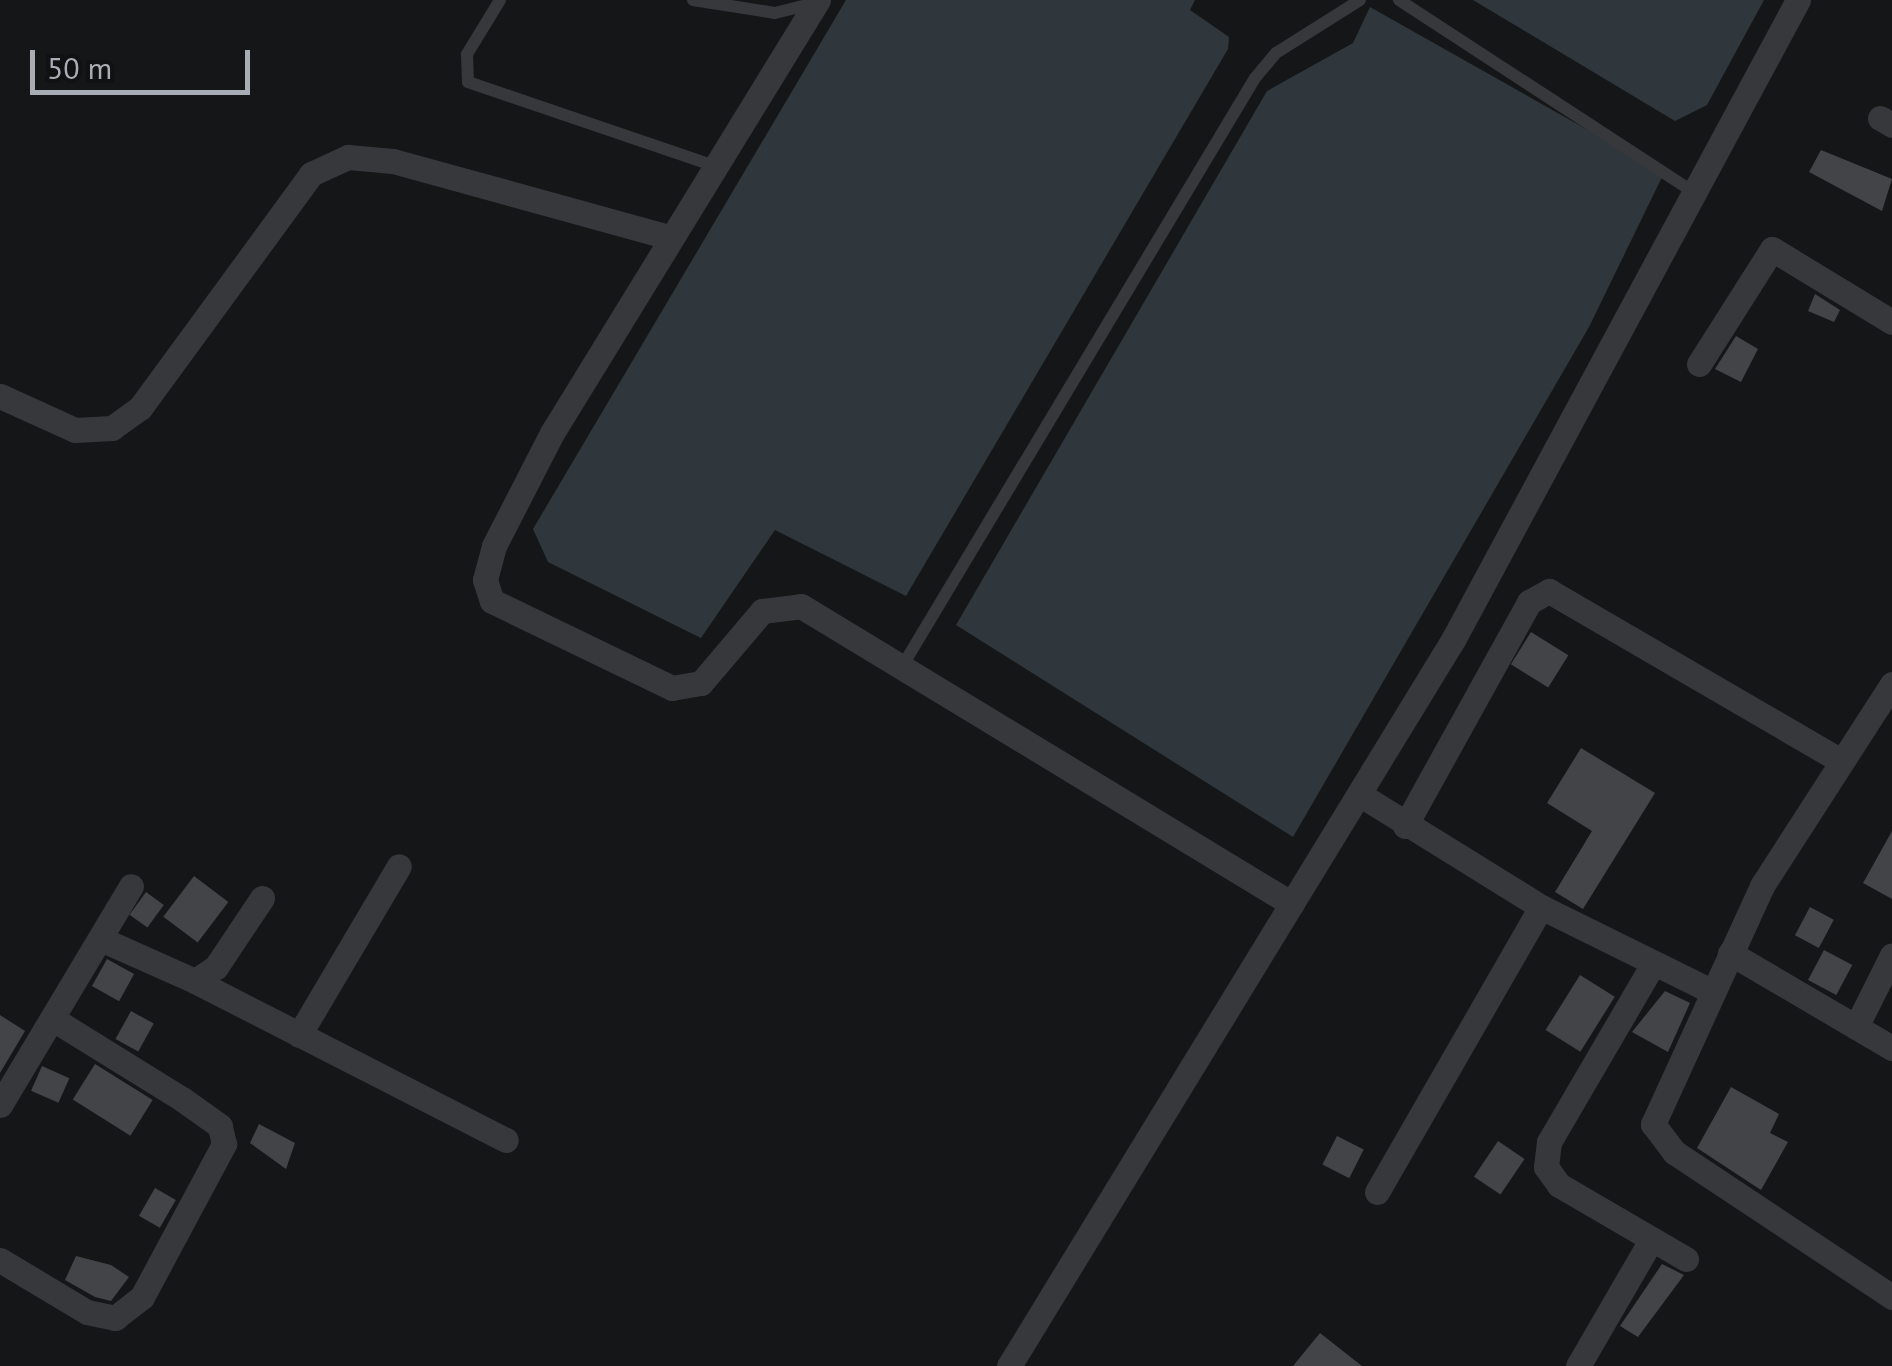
<!DOCTYPE html>
<style>
body{margin:0}
#map{position:relative;width:1892px;height:1366px;overflow:hidden;background:#151617;font-family:"PT Sans",sans-serif}
div>[style]{position:absolute}
.water>*{inset:0;background:#2f373c}
.building>*{inset:0;background:#434447;transform-origin:0 0}
.lane>*{height:12px;margin:-6px;padding:0 6px;transform-origin:6px;border-radius:6px;background:#37383c}
.street>*{height:25px;margin:-12.5px;padding:0 12.5px;transform-origin:12.5px;border-radius:12.5px;background:#37383c}
span{translate:-50% -50%;white-space:nowrap;text-align:center;line-height:1.15;-webkit-text-stroke:9px #101112;paint-order:stroke}
.scale{position:absolute;left:30px;top:50px;width:220px;height:45px;box-sizing:border-box;border:5px solid #a9aeb6;border-top:0;padding-left:12px;font-size:30px;line-height:35px;white-space:nowrap;color:#a9aeb6;-webkit-text-stroke:8px #101112;paint-order:stroke}
</style>
<div id="map">
<div class="water">
<i style="clip-path:polygon(846px 0,1195px 0,1190px 10px,1229px 37px,1228px 49px,906px 596px,775px 530px,701px 638px,548px 562px,533px 529px)"></i>
<i style="clip-path:polygon(1473px 0,1764px 0,1707px 105px,1675px 121px)"></i>
<i style="clip-path:polygon(1370px 7px,1664px 173px,1589px 327px,1293px 837px,956px 625px,1267px 91px,1353px 43px)"></i>
</div>
<div class="building">
<i style="clip-path:polygon(1821px 150px,1892px 179px,1882px 211px,1809px 172px)"></i>
<i style="clip-path:polygon(1815px 294px,1840px 310px,1834px 322px,1808px 311px)"></i>
<i style="clip-path:polygon(1736px 336px,1758px 349px,1741px 382px,1715px 369px)"></i>
<i style="left:1531px;top:632px;width:44px;height:38px;rotate:32deg"></i>
<i style="clip-path:polygon(1581px 748px,1655px 793px,1583px 909px,1555px 892px,1592px 831px,1547px 803px)"></i>
<i style="clip-path:polygon(1892px 831px,1892px 899px,1863px 883px)"></i>
<i style="left:194px;top:876px;width:43px;height:51px;rotate:37deg"></i>
<i style="left:146px;top:892px;width:22px;height:28px;rotate:36deg"></i>
<i style="left:1810px;top:907px;width:27px;height:32px;rotate:28deg"></i>
<i style="left:1824px;top:950px;width:32px;height:34px;rotate:28deg"></i>
<i style="left:107px;top:959px;width:31px;height:31px;rotate:29deg"></i>
<i style="left:1580px;top:975px;width:41px;height:65px;rotate:32deg"></i>
<i style="clip-path:polygon(1665px 991px,1690px 1003px,1668px 1052px,1632px 1032px)"></i>
<i style="left:131px;top:1011px;width:26px;height:32px;rotate:29deg"></i>
<i style="clip-path:polygon(0 1015px,25px 1031px,0 1073px)"></i>
<i style="left:95px;top:1064px;width:68px;height:42px;rotate:32deg"></i>
<i style="left:42px;top:1066px;width:30px;height:27px;rotate:24deg"></i>
<i style="clip-path:polygon(1731px 1087px,1779px 1114px,1770px 1133px,1788px 1142px,1761px 1190px,1697px 1148px)"></i>
<i style="clip-path:polygon(259px 1124px,295px 1143px,286px 1169px,250px 1143px)"></i>
<i style="left:1337px;top:1136px;width:30px;height:32px;rotate:27deg"></i>
<i style="left:1498px;top:1141px;width:32px;height:43px;rotate:34deg"></i>
<i style="left:155px;top:1188px;width:24px;height:32px;rotate:30deg"></i>
<i style="clip-path:polygon(76px 1256px,111px 1265px,129px 1277px,111px 1301px,95px 1297px,65px 1280px)"></i>
<i style="clip-path:polygon(1662px 1264px,1684px 1275px,1638px 1337px,1620px 1326px)"></i>
<i style="clip-path:polygon(1320px 1333px,1362px 1366px,1293px 1366px)"></i>
</div>
<div class="lane">
<i style="left:500px;top:0;width:63px;rotate:121.4deg"></i>
<i style="left:467px;top:54px;width:28px;rotate:88deg"></i>
<i style="left:468px;top:82px;width:261px;rotate:18.8deg"></i>
<i style="left:693px;top:0;width:83px;rotate:9deg"></i>
<i style="left:775px;top:13px;width:41px;rotate:-14deg"></i>
<i style="left:1399px;top:0;width:357px;rotate:33.1deg"></i>
<i style="left:903px;top:665px;width:684px;rotate:-59.05deg"></i>
<i style="left:1255px;top:78px;width:33px;rotate:-50deg"></i>
<i style="left:1276px;top:53px;width:99px;rotate:-32.2deg"></i>
</div>
<div class="street">
<i style="left:818px;top:0;width:508px;rotate:121.56deg"></i>
<i style="left:552px;top:433px;width:127px;rotate:117.2deg"></i>
<i style="left:494px;top:546px;width:35px;rotate:105deg"></i>
<i style="left:485px;top:580px;width:22px;rotate:72deg"></i>
<i style="left:492px;top:601px;width:200px;rotate:25.8deg"></i>
<i style="left:672px;top:688px;width:29px;rotate:-10deg"></i>
<i style="left:701px;top:683px;width:94px;rotate:-49.7deg"></i>
<i style="left:762px;top:611px;width:39px;rotate:-7deg"></i>
<i style="left:801px;top:606px;width:574px;rotate:31.25deg"></i>
<i style="left:1880px;top:118px;width:14px;rotate:30deg"></i>
<i style="left:1699px;top:364px;width:136px;rotate:-57.6deg"></i>
<i style="left:1772px;top:249px;width:140px;rotate:31.3deg"></i>
<i style="left:0;top:396px;width:82px;rotate:24.4deg"></i>
<i style="left:75px;top:430px;width:37px;rotate:-3deg"></i>
<i style="left:112px;top:428px;width:34px;rotate:-36deg"></i>
<i style="left:140px;top:408px;width:290px;rotate:-53.8deg"></i>
<i style="left:311px;top:174px;width:41px;rotate:-24.7deg"></i>
<i style="left:348px;top:157px;width:45px;rotate:5.1deg"></i>
<i style="left:393px;top:161px;width:286px;rotate:15.4deg"></i>
<i style="left:1892px;top:684px;width:240px;rotate:122.8deg"></i>
<i style="left:1762px;top:886px;width:262px;rotate:114.6deg"></i>
<i style="left:1653px;top:1124px;width:35px;rotate:53deg"></i>
<i style="left:1674px;top:1152px;width:262px;rotate:33.6deg"></i>
<i style="left:1359px;top:794px;width:214px;rotate:31.8deg"></i>
<i style="left:1541px;top:907px;width:192px;rotate:26.3deg"></i>
<i style="left:1405px;top:826px;width:256px;rotate:-61deg"></i>
<i style="left:1529px;top:602px;width:23px;rotate:-29deg"></i>
<i style="left:1549px;top:591px;width:338px;rotate:30.2deg"></i>
<i style="left:103px;top:940px;width:101px;rotate:24deg"></i>
<i style="left:195px;top:981px;width:25px;rotate:-34deg"></i>
<i style="left:216px;top:967px;width:83px;rotate:-56.3deg"></i>
<i style="left:1730px;top:953px;width:188px;rotate:30.4deg"></i>
<i style="left:1653px;top:964px;width:206px;rotate:120.3deg"></i>
<i style="left:1549px;top:1142px;width:25px;rotate:97deg"></i>
<i style="left:1546px;top:1167px;width:22px;rotate:54deg"></i>
<i style="left:1559px;top:1185px;width:147px;rotate:30.2deg"></i>
<i style="left:195px;top:981px;width:349px;rotate:27.1deg"></i>
<i style="left:1856px;top:1027px;width:80px;rotate:-63.4deg"></i>
<i style="left:299px;top:1035px;width:196px;rotate:-59.4deg"></i>
<i style="left:0;top:1105px;width:255px;rotate:-59.1deg"></i>
<i style="left:1377px;top:1192px;width:329px;rotate:-60.1deg"></i>
<i style="left:0;top:1260px;width:101px;rotate:30.9deg"></i>
<i style="left:87px;top:1312px;width:29px;rotate:12deg"></i>
<i style="left:115px;top:1318px;width:34px;rotate:-38deg"></i>
<i style="left:142px;top:1297px;width:174px;rotate:-61.8deg"></i>
<i style="left:224px;top:1144px;width:18px;rotate:-103deg"></i>
<i style="left:220px;top:1126px;width:47px;rotate:-144.6deg"></i>
<i style="left:182px;top:1099px;width:148px;rotate:-148.2deg"></i>
<i style="left:1009px;top:1366px;width:853px;rotate:-58.56deg"></i>
<i style="left:1454px;top:638px;width:725px;rotate:-61.67deg"></i>
<i style="left:1578px;top:1366px;width:146px;rotate:-59.9deg"></i>
</div>
<div class="scale">50 m</div>
</div>
